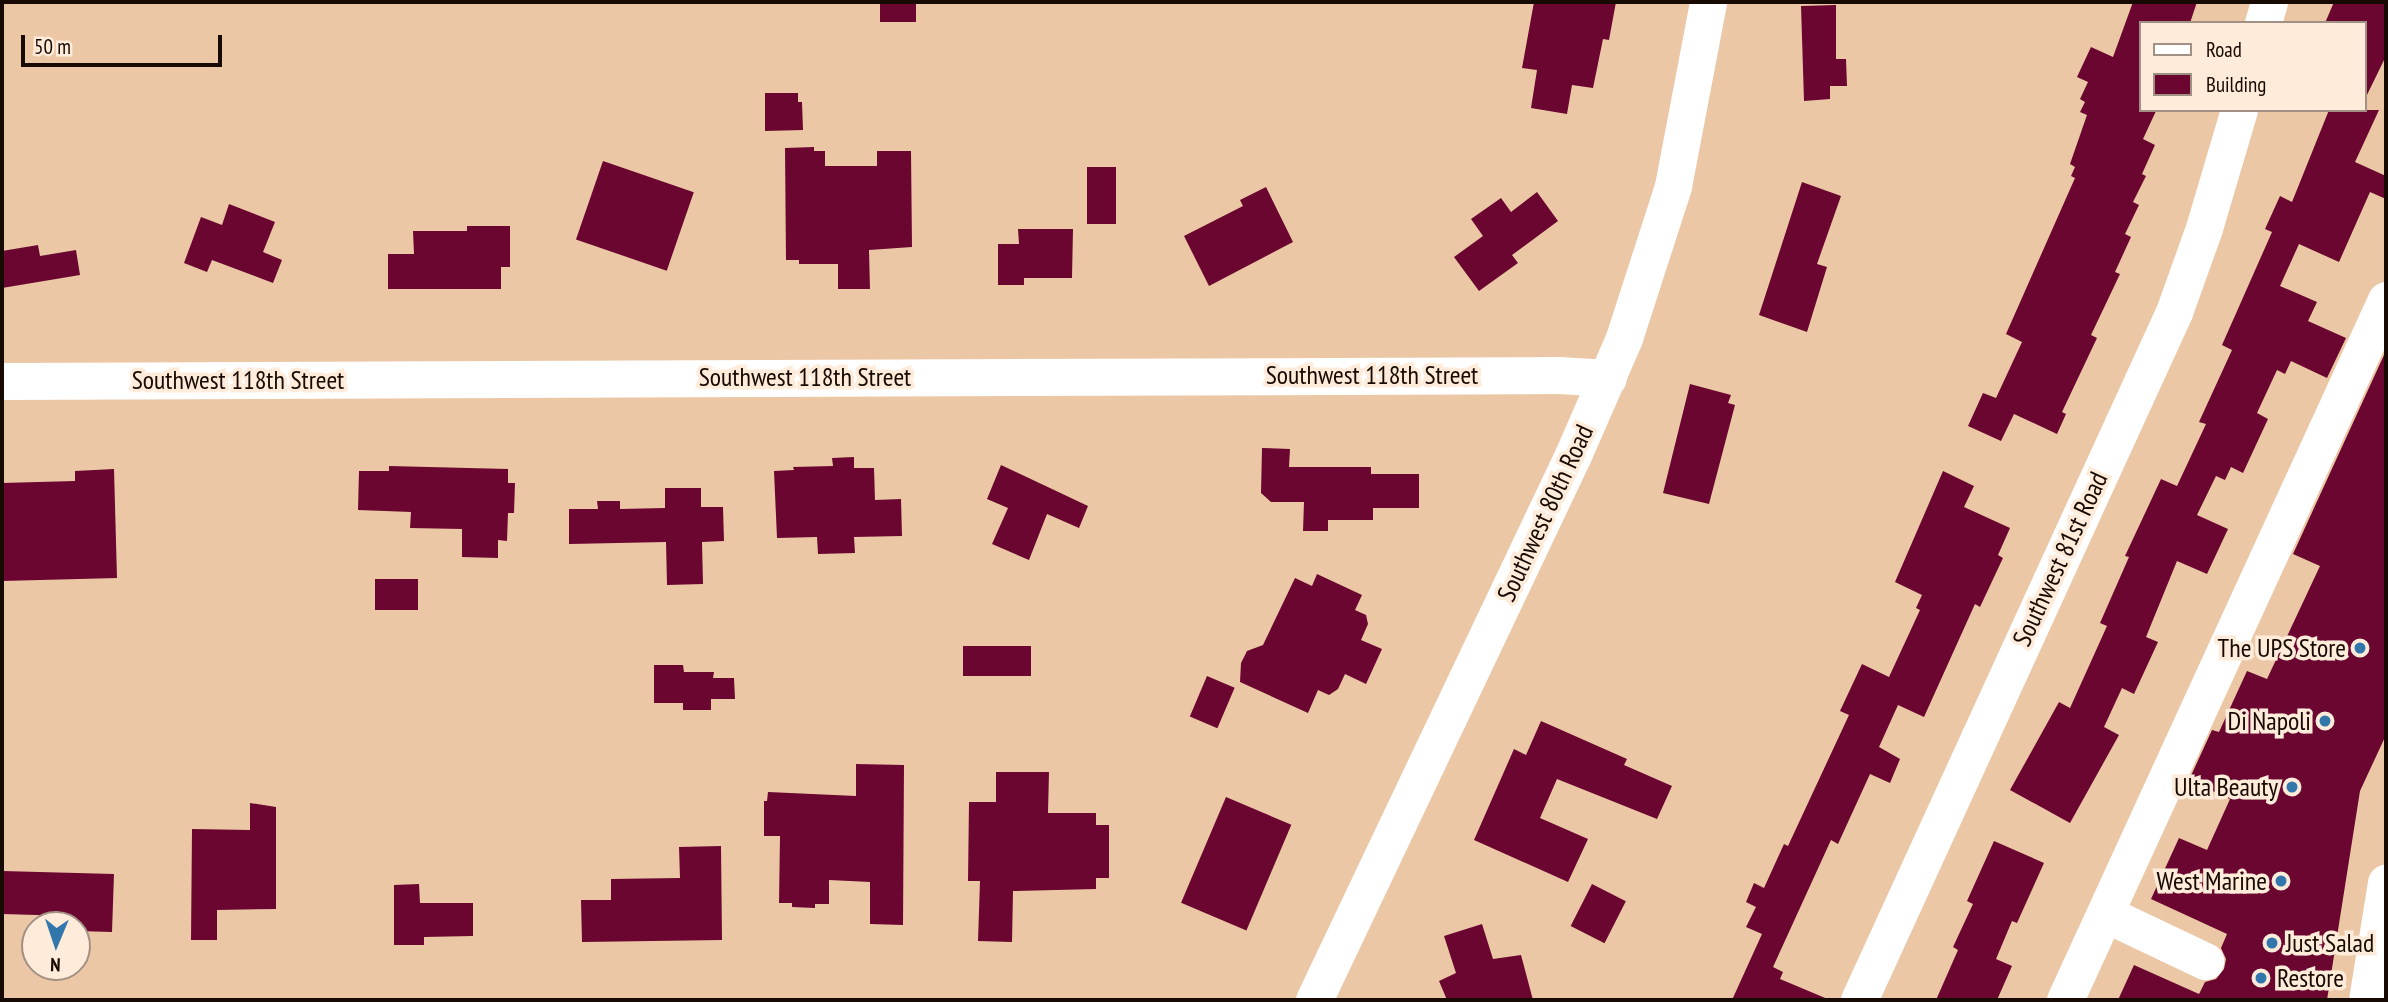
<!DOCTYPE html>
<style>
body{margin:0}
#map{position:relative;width:2388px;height:1002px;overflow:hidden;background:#ebc7a5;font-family:"PT Sans Narrow",sans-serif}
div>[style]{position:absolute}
.building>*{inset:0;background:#6a0630;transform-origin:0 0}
.minor>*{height:37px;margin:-18.5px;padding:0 18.5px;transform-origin:18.5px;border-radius:18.5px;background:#fff}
.dots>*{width:19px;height:19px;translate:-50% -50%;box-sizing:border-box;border:4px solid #feebda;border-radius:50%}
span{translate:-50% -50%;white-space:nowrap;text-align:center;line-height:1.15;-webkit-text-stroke:7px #feebda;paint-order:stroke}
.street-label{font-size:26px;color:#160a02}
.poi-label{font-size:26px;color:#160a02}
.right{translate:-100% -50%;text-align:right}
.left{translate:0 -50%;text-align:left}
.frame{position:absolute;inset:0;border:4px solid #160a02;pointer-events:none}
.legend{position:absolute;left:2139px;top:21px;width:228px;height:91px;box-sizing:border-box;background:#feebda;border:2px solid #a19184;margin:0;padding:9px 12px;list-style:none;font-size:21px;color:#160a02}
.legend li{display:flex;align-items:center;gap:14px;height:35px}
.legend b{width:35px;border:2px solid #a19184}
.north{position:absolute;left:21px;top:911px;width:70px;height:70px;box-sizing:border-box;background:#feebda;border:2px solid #a19184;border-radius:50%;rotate:182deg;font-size:19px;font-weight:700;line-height:28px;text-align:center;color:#160a02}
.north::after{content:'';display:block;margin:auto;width:24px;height:32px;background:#3177ac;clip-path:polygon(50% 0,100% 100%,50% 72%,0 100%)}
.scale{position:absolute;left:21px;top:35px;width:201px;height:32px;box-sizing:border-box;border:4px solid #160a02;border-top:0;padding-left:9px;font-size:21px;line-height:24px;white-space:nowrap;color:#160a02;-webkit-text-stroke:5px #feebda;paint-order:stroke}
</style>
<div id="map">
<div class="building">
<i style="left:880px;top:2px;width:36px;height:20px"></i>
<i style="clip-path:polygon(1534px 2px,1616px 2px,1609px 40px,1603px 39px,1593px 88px,1572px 85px,1567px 114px,1531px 108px,1537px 70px,1522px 68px)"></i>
<i style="clip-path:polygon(2133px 2px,2197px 2px,2190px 23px,2141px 23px,2141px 110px,2156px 111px,2143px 139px,2155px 145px,2142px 174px,2146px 176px,2133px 202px,2139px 205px,2125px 234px,2131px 237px,2115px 272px,2120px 274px,2091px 335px,2097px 338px,2062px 412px,2066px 414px,2057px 434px,2014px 414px,2001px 441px,1968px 426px,1983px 393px,1996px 398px,2022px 342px,2006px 334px,2075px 178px,2071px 176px,2075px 167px,2070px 164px,2087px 115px,2080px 112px,2085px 102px,2080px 99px,2088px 82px,2077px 77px,2091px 47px,2113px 57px)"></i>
<i style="clip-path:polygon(2334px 2px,2386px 2px,2386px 56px,2365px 99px,2365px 23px,2325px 23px)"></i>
<i style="clip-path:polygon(1836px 5px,1836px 59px,1846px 59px,1847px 86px,1830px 86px,1830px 99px,1804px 101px,1801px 6px)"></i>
<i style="clip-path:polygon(765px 93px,798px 93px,798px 102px,802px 102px,803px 130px,765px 131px)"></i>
<i style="clip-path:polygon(2329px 110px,2379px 110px,2355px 162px,2386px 176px,2386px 199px,2370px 192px,2339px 262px,2299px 244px,2280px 286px,2317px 302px,2308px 321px,2346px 338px,2327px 378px,2291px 361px,2285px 374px,2277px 370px,2257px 413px,2268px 419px,2243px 473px,2231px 467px,2225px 480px,2216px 476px,2197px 515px,2228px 529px,2207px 574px,2177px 561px,2146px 637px,2158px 642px,2134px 694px,2122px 688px,2104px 727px,2119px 735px,2070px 823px,2010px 790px,2059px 702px,2070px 708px,2107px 626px,2100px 623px,2129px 557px,2125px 556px,2161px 479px,2177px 486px,2206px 424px,2199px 422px,2232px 350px,2222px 345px,2272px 232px,2265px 229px,2280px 196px,2292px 202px)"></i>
<i style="clip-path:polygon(814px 147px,814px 151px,825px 151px,825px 166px,877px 166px,877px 151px,911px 151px,912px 247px,869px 250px,870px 289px,838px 289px,838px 264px,799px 264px,799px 260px,786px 260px,785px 148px)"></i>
<i style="left:603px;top:161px;width:96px;height:83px;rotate:19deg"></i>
<i style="left:1087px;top:167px;width:29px;height:57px"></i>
<i style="clip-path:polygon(1802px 182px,1841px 196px,1817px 264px,1827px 267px,1807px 332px,1759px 315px)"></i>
<i style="clip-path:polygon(1266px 187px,1293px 242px,1209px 286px,1184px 236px,1243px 206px,1240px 200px)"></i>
<i style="clip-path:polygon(1537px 192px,1558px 221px,1512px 255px,1518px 263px,1479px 291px,1454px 257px,1483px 236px,1471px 219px,1501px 198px,1511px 212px)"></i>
<i style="clip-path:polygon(229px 204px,275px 222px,263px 252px,282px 260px,273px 283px,212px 260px,207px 272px,184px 263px,201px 217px,222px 225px)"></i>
<i style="clip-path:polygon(467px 226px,510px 226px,510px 267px,501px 267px,501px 289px,388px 289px,388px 254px,414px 254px,413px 231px,467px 231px)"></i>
<i style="clip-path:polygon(1018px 229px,1073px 229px,1072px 278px,1024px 278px,1024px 285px,998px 285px,998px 244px,1019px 244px)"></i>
<i style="clip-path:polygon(38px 245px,40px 256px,76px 250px,80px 275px,2px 288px,2px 251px)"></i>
<i style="clip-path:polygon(2384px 355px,2386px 735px,2360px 791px,2327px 1000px,2118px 1000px,2134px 965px,2199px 994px,2205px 982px,2216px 979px,2224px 969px,2226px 959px,2221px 948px,2227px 934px,2151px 899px,2179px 838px,2207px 850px,2230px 799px,2189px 780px,2212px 730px,2219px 732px,2247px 671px,2267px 679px,2320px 566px,2293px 554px)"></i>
<i style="clip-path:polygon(1690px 384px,1731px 395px,1728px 403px,1735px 405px,1709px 504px,1663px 493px)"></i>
<i style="clip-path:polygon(1262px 448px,1290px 449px,1289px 467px,1371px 467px,1371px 474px,1419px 474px,1419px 508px,1373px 508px,1373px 520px,1328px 520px,1328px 531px,1303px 531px,1304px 502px,1271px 502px,1261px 493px)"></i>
<i style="clip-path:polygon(854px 457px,854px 468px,874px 468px,875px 500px,901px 499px,902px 536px,854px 537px,855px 553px,818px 554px,817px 537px,777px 538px,774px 471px,794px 470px,793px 467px,833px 466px,832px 458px)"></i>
<i style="clip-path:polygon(1001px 465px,1088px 506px,1079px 528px,1047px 514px,1029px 560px,992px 544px,1008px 508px,987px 499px)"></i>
<i style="clip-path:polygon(389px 466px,508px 469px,508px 483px,515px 483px,514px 513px,508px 513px,507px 541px,498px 540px,498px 558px,462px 557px,462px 529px,410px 528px,411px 512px,358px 510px,359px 471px,389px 471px)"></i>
<i style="clip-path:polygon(114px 469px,117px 578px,2px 581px,2px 483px,75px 481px,75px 471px)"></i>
<i style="clip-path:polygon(1943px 471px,1974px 486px,1964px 507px,2010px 528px,1998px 555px,2003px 558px,1980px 607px,1975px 604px,1924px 717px,1898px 705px,1879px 747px,1900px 759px,1890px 783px,1870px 774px,1838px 844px,1831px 840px,1773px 967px,1783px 972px,1780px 979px,1830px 1000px,1732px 1000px,1762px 934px,1746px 927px,1756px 907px,1746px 902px,1754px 883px,1764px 888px,1784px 844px,1788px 846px,1849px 715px,1840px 711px,1862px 664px,1889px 677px,1920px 610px,1916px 608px,1922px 595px,1895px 582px)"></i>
<i style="clip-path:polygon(665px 488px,701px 488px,701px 507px,723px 507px,724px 541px,702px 542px,703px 584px,667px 585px,666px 542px,569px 544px,569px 509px,598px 509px,597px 501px,620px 501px,620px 509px,665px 508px)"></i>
<i style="clip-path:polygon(1317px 574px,1362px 595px,1355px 610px,1366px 615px,1368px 624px,1361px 640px,1382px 649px,1366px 684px,1345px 674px,1338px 689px,1329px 695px,1318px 690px,1308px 713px,1240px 682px,1241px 663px,1247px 651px,1263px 645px,1295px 578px,1312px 586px)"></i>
<i style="left:375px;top:579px;width:43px;height:31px"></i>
<i style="left:963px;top:646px;width:68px;height:30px"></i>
<i style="clip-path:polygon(654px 665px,683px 665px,684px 672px,714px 672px,713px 678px,734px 678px,735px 699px,711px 699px,711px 710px,683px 710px,683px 703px,654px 703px)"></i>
<i style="left:1207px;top:676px;width:30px;height:44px;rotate:23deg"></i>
<i style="clip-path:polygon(1541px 721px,1627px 759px,1624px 765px,1672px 786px,1657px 819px,1557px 779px,1540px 818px,1588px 839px,1568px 882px,1474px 840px,1514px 749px,1526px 755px)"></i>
<i style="clip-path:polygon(856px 764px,904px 765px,903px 925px,870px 924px,870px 882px,829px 880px,829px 904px,815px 904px,815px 908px,792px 907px,792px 903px,779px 903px,780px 836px,764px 836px,764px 801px,767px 801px,768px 792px,856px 796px)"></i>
<i style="clip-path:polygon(996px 772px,1049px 772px,1048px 813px,1096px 813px,1096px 825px,1109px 825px,1109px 878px,1096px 878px,1096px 889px,1013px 891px,1012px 942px,978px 941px,980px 881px,968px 881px,969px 802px,996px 802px)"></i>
<i style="left:1226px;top:797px;width:71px;height:115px;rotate:23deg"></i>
<i style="clip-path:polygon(250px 803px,276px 807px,276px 909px,217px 910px,217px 940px,191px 940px,192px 829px,250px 830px)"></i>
<i style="clip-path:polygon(1994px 841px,2044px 863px,2017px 923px,2012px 921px,1996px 959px,2012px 966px,1997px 1000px,1936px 1000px,1958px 950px,1953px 947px,1973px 904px,1967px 901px)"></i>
<i style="clip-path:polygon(721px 846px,722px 940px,582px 942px,581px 900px,611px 900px,611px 879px,680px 878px,679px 847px)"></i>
<i style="clip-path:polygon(2px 871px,114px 874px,112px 932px,77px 931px,77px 925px,72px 925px,72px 916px,2px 914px)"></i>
<i style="clip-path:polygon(419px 884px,420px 903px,473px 903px,473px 936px,424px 937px,424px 945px,394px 945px,394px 885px)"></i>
<i style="left:1592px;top:884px;width:38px;height:47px;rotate:27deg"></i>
<i style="clip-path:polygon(1482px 924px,1493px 959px,1521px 955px,1533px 1000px,1447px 1000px,1439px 981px,1456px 973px,1444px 936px)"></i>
</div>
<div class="minor">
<i style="left:2263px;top:23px;width:22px;rotate:-74deg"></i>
<i style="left:2px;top:381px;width:1557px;rotate:-0.22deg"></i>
<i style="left:1559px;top:375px;width:49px;rotate:3.5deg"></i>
<i style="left:2106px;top:914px;width:110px;rotate:25.4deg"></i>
<i style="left:1314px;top:1000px;width:603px;rotate:-64.58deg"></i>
<i style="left:1573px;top:455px;width:128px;rotate:-66.4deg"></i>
<i style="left:1624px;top:338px;width:160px;rotate:-72.1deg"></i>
<i style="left:1673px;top:186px;width:187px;rotate:-79.2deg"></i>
<i style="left:1859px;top:1000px;width:757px;rotate:-65.4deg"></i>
<i style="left:2174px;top:312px;width:89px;rotate:-70.3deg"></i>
<i style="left:2204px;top:228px;width:123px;rotate:-73.5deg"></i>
<i style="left:2065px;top:1000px;width:770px;rotate:-65.37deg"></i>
<i style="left:2367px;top:1000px;width:119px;rotate:-80.8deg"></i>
</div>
<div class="dots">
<i style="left:2360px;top:648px;background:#3177ac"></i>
<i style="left:2325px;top:721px;background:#3177ac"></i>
<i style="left:2292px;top:787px;background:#3177ac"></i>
<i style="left:2281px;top:881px;background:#3177ac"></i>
<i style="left:2272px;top:943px;background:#3177ac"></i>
<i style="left:2261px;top:978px;background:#3177ac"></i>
</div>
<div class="street-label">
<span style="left:1372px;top:375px">Southwest 118th Street</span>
<span style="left:805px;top:377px">Southwest 118th Street</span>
<span style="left:238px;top:380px">Southwest 118th Street</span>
<span style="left:1545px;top:513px;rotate:-65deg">Southwest 80th Road</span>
<span style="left:2060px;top:559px;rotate:-65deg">Southwest 81st Road</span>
</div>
<div class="poi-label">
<span class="right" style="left:2346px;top:648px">The UPS Store</span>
<span class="right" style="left:2311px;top:721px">Di Napoli</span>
<span class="right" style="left:2278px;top:787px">Ulta Beauty</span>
<span class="right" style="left:2267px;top:881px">West Marine</span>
<span class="left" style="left:2286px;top:943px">Just Salad</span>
<span class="left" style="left:2277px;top:978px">Restore</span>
</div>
<div class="frame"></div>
<ul class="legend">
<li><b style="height:9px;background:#fff"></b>Road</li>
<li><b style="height:19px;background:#6a0630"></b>Building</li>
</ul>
<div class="north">N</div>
<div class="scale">50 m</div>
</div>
